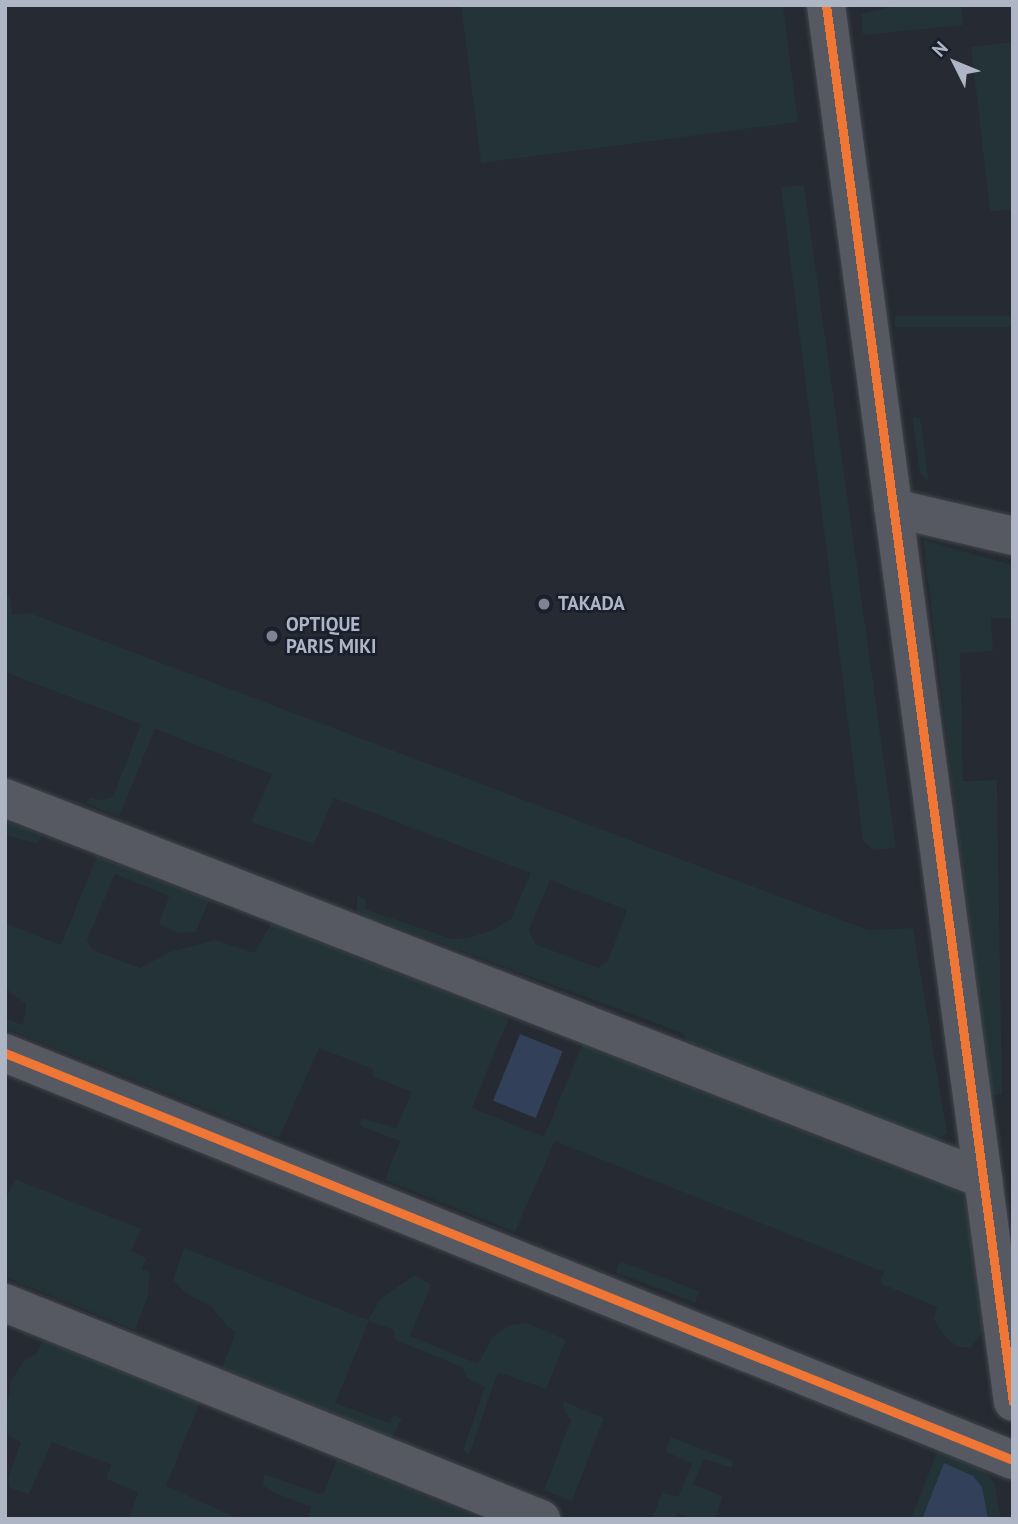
<!DOCTYPE html>
<style>
body{margin:0}
#map{position:relative;width:1018px;height:1524px;overflow:hidden;background:#262a32;font-family:"PT Sans",sans-serif}
div>[style]{position:absolute}
.green>*{inset:0;background:#233337;transform-origin:0 0}
.water>*{inset:0;background:#33405a;transform-origin:0 0}
.roads{filter:drop-shadow(0 0 2px #41454b) drop-shadow(0 0 2px #41454b)}
.minor>*{height:38px;margin:-19px;padding:0 19px;transform-origin:19px;border-radius:19px;background:#565961}
.cycleway>*{height:9px;margin:-4.5px;padding:0 4.5px;transform-origin:4.5px;border-radius:4.5px;background:#f07635}
.dots>*{width:19px;height:19px;translate:-50% -50%;box-sizing:border-box;border:4px solid #191f2c;border-radius:50%}
span{translate:-50% -50%;white-space:nowrap;text-align:center;line-height:1.15;-webkit-text-stroke:5px #191f2c;paint-order:stroke}
.poi-label{font-size:19px;color:#aeb5c4;font-weight:700}
.left{translate:0 -50%;text-align:left}
.frame{position:absolute;inset:0;border:7px solid #aeb5c4;pointer-events:none}
.north{position:absolute;left:920px;top:28px;width:70px;height:70px;-webkit-text-stroke:5px #191f2c;paint-order:stroke;rotate:313deg;font-size:19px;font-weight:700;line-height:28px;text-align:center;color:#aeb5c4}
.north::after{content:'';display:block;margin:auto;width:24px;height:32px;background:#aeb5c4;clip-path:polygon(50% 0,100% 100%,50% 72%,0 100%)}
</style>
<div id="map">
<div class="green">
<i style="clip-path:polygon(461px 5px,783px 5px,798px 122px,481px 163px)"></i>
<i style="clip-path:polygon(900px 5px,961px 5px,963px 25px,863px 35px,861px 14px)"></i>
<i style="clip-path:polygon(1013px 42px,1013px 209px,990px 212px,971px 47px)"></i>
<i style="clip-path:polygon(804px 185px,896px 848px,874px 850px,863px 841px,781px 187px)"></i>
<i style="left:1013px;top:316px;width:11px;height:118px;rotate:90deg"></i>
<i style="clip-path:polygon(912px 417px,920px 418px,929px 483px,920px 472px)"></i>
<i style="clip-path:polygon(923px 540px,1013px 565px,1013px 618px,991px 618px,993px 651px,960px 653px,963px 781px,997px 780px,1002px 1094px,990px 1095px)"></i>
<i style="clip-path:polygon(evenodd,10px 595px,12px 615px,29px 613px,868px 930px,913px 928px,947px 1134px,934px 1140px,691px 1045px,682px 1033px,357px 912px,357px 895px,365px 899px,365px 909px,452px 939px,468px 938px,493px 930px,511px 919px,531px 873px,334px 798px,314px 844px,251px 822px,272px 774px,155px 729px,119px 817px,86px 803px,90px 797px,99px 800px,113px 797px,141px 724px,5px 672px,5px 596px,10px 595px,550px 880px,627px 910px,608px 961px,598px 968px,535px 944px,529px 930px,550px 880px)"></i>
<i style="clip-path:polygon(5px 821px,42px 835px,38px 844px,5px 835px)"></i>
<i style="clip-path:polygon(97px 856px,209px 900px,196px 932px,178px 933px,159px 924px,169px 896px,115px 874px,87px 940px,93px 950px,140px 968px,170px 952px,215px 940px,254px 953px,271px 924px,509px 1017px,472px 1108px,544px 1137px,582px 1045px,960px 1193px,969px 1206px,986px 1329px,970px 1348px,958px 1347px,943px 1335px,934px 1319px,937px 1307px,880px 1283px,884px 1272px,555px 1141px,515px 1232px,385px 1180px,400px 1141px,360px 1126px,361px 1118px,396px 1128px,412px 1092px,373px 1077px,373px 1069px,319px 1048px,279px 1138px,5px 1028px,5px 1018px,23px 1025px,26px 1004px,5px 988px,5px 923px,61px 945px)"></i>
<i style="clip-path:polygon(15px 1179px,141px 1229px,131px 1251px,146px 1258px,142px 1269px,150px 1272px,148px 1297px,135px 1330px,5px 1277px,5px 1201px)"></i>
<i style="clip-path:polygon(184px 1248px,368px 1320px,381px 1298px,415px 1275px,431px 1285px,410px 1336px,478px 1364px,493px 1336px,510px 1325px,527px 1323px,566px 1340px,546px 1389px,498px 1372px,469px 1455px,463px 1450px,485px 1387px,467px 1378px,462px 1367px,395px 1340px,394px 1330px,369px 1321px,335px 1403px,390px 1423px,393px 1415px,402px 1418px,392px 1438px,222px 1368px,236px 1331px,228px 1327px,211px 1306px,185px 1293px,173px 1280px)"></i>
<i style="left:620px;top:1261px;width:85px;height:12px;rotate:21deg"></i>
<i style="clip-path:polygon(45px 1335px,201px 1400px,166px 1486px,239px 1519px,129px 1519px,138px 1492px,106px 1479px,111px 1465px,52px 1442px,29px 1494px,10px 1488px,8px 1478px,21px 1442px,9px 1436px,5px 1426px,5px 1400px,9px 1397px,10px 1383px,24px 1360px,36px 1354px)"></i>
<i style="clip-path:polygon(563px 1401px,604px 1418px,572px 1501px,544px 1490px,571px 1420px,565px 1413px)"></i>
<i style="clip-path:polygon(671px 1437px,733px 1461px,732px 1468px,704px 1459px,693px 1484px,723px 1496px,715px 1519px,692px 1519px,677px 1513px,675px 1519px,652px 1519px,662px 1492px,678px 1497px,692px 1464px,665px 1451px)"></i>
<i style="clip-path:polygon(939px 1447px,982px 1467px,995px 1483px,1001px 1519px,988px 1519px,982px 1487px,944px 1464px,922px 1519px,911px 1519px)"></i>
<i style="clip-path:polygon(337px 1459px,402px 1486px,481px 1519px,307px 1519px,311px 1507px,270px 1491px,263px 1485px,264px 1474px,323px 1495px)"></i>
</div>
<div class="water">
<i style="left:520px;top:1034px;width:46px;height:72px;rotate:22deg"></i>
<i style="clip-path:polygon(944px 1463px,973px 1476px,982px 1487px,988px 1519px,922px 1519px)"></i>
</div>
<div class="roads">
<div class="minor">
<i style="left:826px;top:5px;width:1409px;rotate:82.38deg"></i>
<i style="left:893px;top:508px;width:123px;rotate:13.1deg"></i>
<i style="left:5px;top:798px;width:1050px;rotate:21.28deg"></i>
<i style="left:5px;top:1053px;width:1087px;rotate:21.99deg"></i>
<i style="left:5px;top:1303px;width:578px;rotate:21.95deg"></i>
</div>
</div>
<div class="cycleway">
<i style="left:826px;top:5px;width:1409px;rotate:82.38deg"></i>
<i style="left:5px;top:1053px;width:1087px;rotate:21.99deg"></i>
</div>
<div class="dots">
<i style="left:544px;top:604px;background:#7e8491"></i>
<i style="left:272px;top:636px;background:#7e8491"></i>
</div>
<div class="poi-label">
<span class="left" style="left:558px;top:604px">TAKADA</span>
<span class="left" style="left:286px;top:636px">OPTIQUE<br>PARIS MIKI</span>
</div>
<div class="frame"></div>
<div class="north">N</div>
</div>
